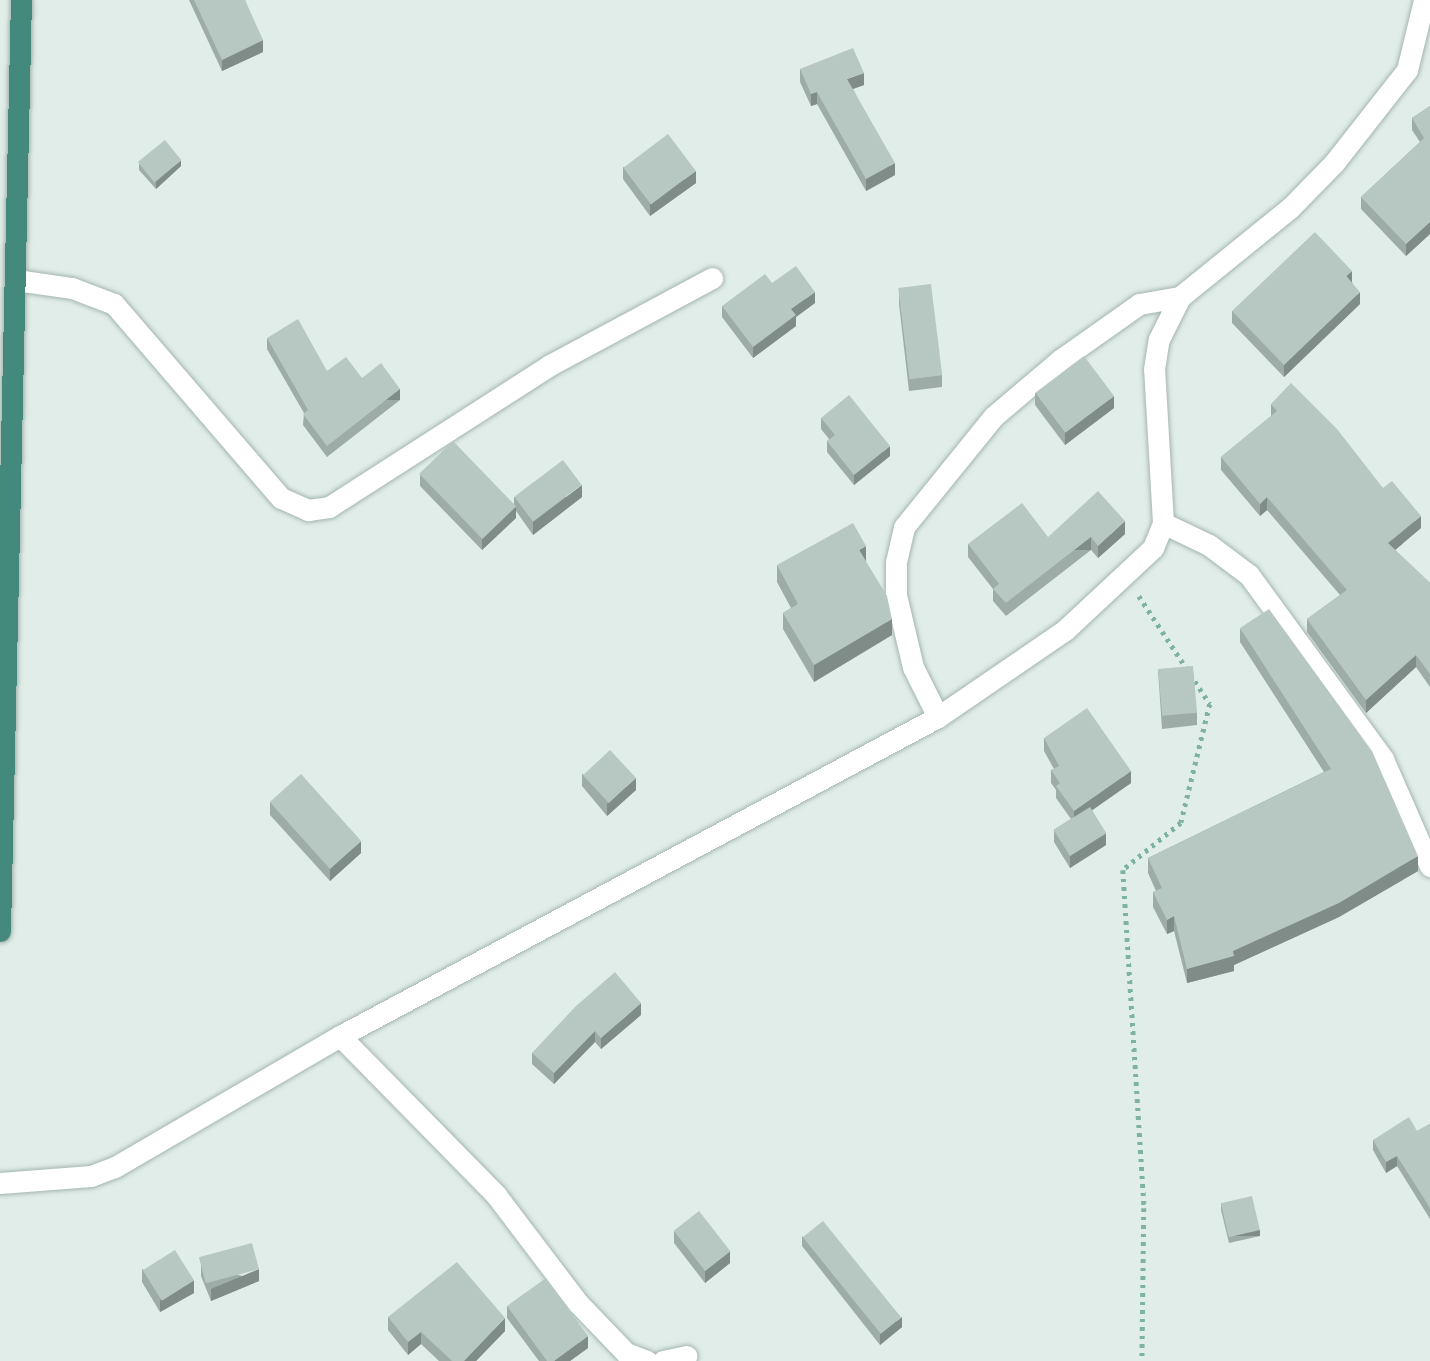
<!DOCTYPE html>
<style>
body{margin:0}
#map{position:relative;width:1430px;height:1361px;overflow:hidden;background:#e1ede8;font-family:"DejaVu Sans",sans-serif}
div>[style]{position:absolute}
.path>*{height:4.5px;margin-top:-2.25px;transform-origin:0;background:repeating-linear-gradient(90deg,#7eb3a4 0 3.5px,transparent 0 8.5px)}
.roads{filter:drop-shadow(0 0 2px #a3b5af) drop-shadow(0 0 2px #a3b5af)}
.minor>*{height:21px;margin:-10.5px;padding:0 10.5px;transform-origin:10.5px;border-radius:10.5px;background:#fff}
.trunk>*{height:21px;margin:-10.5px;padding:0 10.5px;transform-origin:10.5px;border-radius:10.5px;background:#448a7c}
.wall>*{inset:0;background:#9daca6}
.shaded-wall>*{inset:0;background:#7f8c87;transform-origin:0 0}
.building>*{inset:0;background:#b6c8c1;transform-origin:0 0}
span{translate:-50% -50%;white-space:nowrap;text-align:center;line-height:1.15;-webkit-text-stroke:5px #f1f9f5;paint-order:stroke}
</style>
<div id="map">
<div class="path">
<i style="left:1139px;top:596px;width:129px;rotate:56.7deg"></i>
<i style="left:1210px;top:704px;width:122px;rotate:103.7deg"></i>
<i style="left:1181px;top:823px;width:75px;rotate:141deg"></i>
<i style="left:1123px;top:870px;width:339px;rotate:86.4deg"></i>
<i style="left:1144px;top:1208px;width:153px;rotate:90.7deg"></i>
</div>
<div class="roads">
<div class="minor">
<i style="left:16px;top:280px;width:57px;rotate:8.1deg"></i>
<i style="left:72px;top:288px;width:45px;rotate:20.9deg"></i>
<i style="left:114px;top:304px;width:256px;rotate:49.3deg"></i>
<i style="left:281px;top:498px;width:30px;rotate:24deg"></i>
<i style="left:308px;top:510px;width:21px;rotate:-8deg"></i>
<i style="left:329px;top:507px;width:263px;rotate:-32.7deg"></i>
<i style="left:550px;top:365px;width:184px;rotate:-28.2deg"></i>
<i style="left:1163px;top:523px;width:51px;rotate:25.6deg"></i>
<i style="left:1209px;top:545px;width:50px;rotate:36.9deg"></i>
<i style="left:1249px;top:575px;width:228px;rotate:53.9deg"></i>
<i style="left:1383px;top:759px;width:117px;rotate:66.3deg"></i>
<i style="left:938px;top:717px;width:56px;rotate:-116.6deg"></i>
<i style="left:913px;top:667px;width:74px;rotate:-103.3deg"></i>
<i style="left:896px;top:595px;width:33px;rotate:-90deg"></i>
<i style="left:896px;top:562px;width:36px;rotate:-77deg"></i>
<i style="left:904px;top:527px;width:143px;rotate:-51deg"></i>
<i style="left:994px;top:416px;width:87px;rotate:-40.3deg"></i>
<i style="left:1060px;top:360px;width:97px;rotate:-35.3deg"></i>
<i style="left:1139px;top:304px;width:42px;rotate:-9.7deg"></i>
<i style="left:340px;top:1036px;width:223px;rotate:45.5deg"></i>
<i style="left:496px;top:1195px;width:136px;rotate:52.8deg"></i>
<i style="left:578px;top:1303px;width:69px;rotate:46.2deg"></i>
<i style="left:626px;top:1353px;width:22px;rotate:21deg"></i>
<i style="left:0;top:1183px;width:91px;rotate:-4.4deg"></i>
<i style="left:91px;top:1176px;width:26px;rotate:-21deg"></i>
<i style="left:115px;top:1167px;width:260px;rotate:-30.2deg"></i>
<i style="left:340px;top:1036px;width:678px;rotate:-28.08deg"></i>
<i style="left:938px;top:717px;width:154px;rotate:-34.4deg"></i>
<i style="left:1065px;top:630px;width:120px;rotate:-43deg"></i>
<i style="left:1153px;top:548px;width:27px;rotate:-68deg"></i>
<i style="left:1163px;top:523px;width:154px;rotate:-93.3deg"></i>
<i style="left:1154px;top:369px;width:30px;rotate:-81deg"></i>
<i style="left:1159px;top:339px;width:47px;rotate:-63.4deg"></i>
<i style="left:1180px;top:297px;width:143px;rotate:-39deg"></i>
<i style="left:1291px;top:207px;width:62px;rotate:-45.7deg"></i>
<i style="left:1334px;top:163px;width:118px;rotate:-51.9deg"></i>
<i style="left:1407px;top:70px;width:72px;rotate:-76.3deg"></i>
<i style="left:663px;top:1361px;width:24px;rotate:-12deg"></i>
</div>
<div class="trunk">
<i style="left:0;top:931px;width:931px;rotate:-88.71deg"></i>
</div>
</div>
<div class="wall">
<i style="clip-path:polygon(189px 0,245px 0,263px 52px,222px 71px)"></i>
<i style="clip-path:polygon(800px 69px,864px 85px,853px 89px,895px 175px,866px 191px,817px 104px,811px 106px,800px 82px)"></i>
<i style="clip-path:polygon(1430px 106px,1430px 234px,1406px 256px,1361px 209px,1361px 197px,1420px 142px,1412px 130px,1412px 118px)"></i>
<i style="clip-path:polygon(139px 164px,181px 166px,156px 189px,139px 170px)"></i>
<i style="clip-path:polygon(623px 167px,696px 183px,650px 216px,623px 179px)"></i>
<i style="clip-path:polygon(1352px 282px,1360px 304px,1284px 377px,1232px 323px,1232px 311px)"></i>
<i style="clip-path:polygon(772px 283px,815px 303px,796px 317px,796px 326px,753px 358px,722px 317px,722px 306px)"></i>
<i style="clip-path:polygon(899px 292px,942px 375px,942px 387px,909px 391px,899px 304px)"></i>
<i style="clip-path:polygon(267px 338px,327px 371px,362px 378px,400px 400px,327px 457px,303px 425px,304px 413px,267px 349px)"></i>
<i style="clip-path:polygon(1035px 393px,1114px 408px,1065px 445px,1035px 405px)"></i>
<i style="clip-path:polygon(1271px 404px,1383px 488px,1421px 528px,1395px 550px,1430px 583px,1430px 687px,1416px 667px,1366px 713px,1307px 632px,1307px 619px,1340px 595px,1267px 510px,1260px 516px,1221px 470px,1221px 457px,1271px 416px)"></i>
<i style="clip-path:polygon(821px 418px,890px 456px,854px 485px,827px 452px,827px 441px,829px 439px,821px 429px)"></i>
<i style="clip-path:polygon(420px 474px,514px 504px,514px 497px,582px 497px,533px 535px,516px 511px,516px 518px,482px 550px,420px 486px)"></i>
<i style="clip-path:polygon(1125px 534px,1098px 558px,1091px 550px,1006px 616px,993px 601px,993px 589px,968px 557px,968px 544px,1048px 537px)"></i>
<i style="clip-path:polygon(866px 562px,892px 635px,814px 682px,783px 629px,783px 613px,791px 608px,777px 582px,777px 565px)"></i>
<i style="clip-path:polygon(1240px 628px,1418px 871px,1339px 917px,1234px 965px,1234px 971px,1187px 983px,1174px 931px,1167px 934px,1153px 907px,1153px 892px,1156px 891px,1148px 873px,1148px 858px,1324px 772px,1240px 642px)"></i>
<i style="clip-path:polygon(1158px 670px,1197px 713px,1197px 725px,1162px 729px)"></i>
<i style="clip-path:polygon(1044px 738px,1131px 783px,1092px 810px,1106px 845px,1070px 868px,1054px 842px,1054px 830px,1071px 819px,1056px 798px,1056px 790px,1051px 783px,1051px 770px,1054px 769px,1044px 751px)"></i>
<i style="clip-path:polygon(582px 774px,636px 790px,607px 816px,582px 786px)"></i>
<i style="clip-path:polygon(270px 802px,361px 853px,330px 881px,270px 815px)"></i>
<i style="clip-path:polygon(641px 1015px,601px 1049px,595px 1042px,554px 1084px,532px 1064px,532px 1053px)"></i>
<i style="clip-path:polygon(1430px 1124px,1430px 1219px,1397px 1166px,1386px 1173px,1373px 1150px,1373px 1140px,1417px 1131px)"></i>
<i style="clip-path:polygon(1221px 1203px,1260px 1236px,1229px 1243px,1221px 1210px)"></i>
<i style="clip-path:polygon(674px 1231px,730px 1263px,705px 1283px,674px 1243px)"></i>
<i style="clip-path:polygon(802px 1236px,902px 1327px,880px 1345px,802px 1246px)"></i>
<i style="clip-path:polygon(201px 1264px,259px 1281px,211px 1301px,201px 1276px)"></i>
<i style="clip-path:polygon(142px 1269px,194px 1293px,160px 1312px,142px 1282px)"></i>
<i style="clip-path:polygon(507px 1306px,588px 1348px,570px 1361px,539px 1361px,507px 1318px)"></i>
<i style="clip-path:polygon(388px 1317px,505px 1331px,476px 1361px,439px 1361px,421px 1344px,408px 1355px,388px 1330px)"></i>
</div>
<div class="shaded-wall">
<i style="clip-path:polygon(263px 40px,263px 52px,222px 71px,222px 60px)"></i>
<i style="clip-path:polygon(864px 73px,864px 85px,847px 91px,847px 79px)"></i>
<i style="clip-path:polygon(817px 92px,817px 104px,811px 106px,811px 94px)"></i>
<i style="clip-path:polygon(181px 160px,181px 166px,156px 189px,156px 182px)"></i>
<i style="clip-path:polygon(895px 163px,895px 175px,866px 191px,866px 179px)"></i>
<i style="clip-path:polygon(696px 171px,696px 183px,650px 216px,650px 204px)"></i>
<i style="clip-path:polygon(1430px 222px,1430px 234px,1406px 256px,1406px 244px)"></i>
<i style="clip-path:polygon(1352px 271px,1352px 283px,1346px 276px)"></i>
<i style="clip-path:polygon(815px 292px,815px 303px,796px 317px,796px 326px,753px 358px,753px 347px,791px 309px)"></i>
<i style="clip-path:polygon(1360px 292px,1360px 304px,1284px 377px,1284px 365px)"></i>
<i style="left:400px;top:389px;width:11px;height:93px;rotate:90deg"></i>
<i style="clip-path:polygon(1114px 396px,1114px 408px,1065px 445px,1065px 432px)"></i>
<i style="clip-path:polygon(890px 446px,890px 456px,854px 485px,854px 475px)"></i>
<i style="clip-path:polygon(582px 485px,582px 497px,533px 535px,533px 522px)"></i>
<i style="clip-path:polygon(1267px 497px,1267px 510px,1260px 516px,1260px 504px)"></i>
<i style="clip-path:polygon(516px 506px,516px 518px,482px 550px,482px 538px)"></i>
<i style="clip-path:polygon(1421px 516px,1421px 528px,1388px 556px,1388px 543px)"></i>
<i style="clip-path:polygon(1125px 521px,1125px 534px,1098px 558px,1098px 546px)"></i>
<i style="left:1091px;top:537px;width:13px;height:108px;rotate:90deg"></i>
<i style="clip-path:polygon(866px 546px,866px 562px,859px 550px)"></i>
<i style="clip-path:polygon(892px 619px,892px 635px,814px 682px,814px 665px)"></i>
<i style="clip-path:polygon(1416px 655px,1416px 667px,1366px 713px,1366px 700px)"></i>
<i style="clip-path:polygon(1131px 771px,1131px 783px,1074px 823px,1074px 811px)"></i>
<i style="clip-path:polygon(636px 778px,636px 790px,607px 816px,607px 804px)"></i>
<i style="clip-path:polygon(1106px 833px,1106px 845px,1070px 868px,1070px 856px)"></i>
<i style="clip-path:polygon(361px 841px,361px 853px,330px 881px,330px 869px)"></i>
<i style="clip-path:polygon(1418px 856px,1418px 871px,1339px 917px,1234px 965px,1234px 971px,1187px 983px,1187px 969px,1233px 951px)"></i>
<i style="clip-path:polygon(1174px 916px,1174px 931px,1167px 934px,1167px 920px)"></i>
<i style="clip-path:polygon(641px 1003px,641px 1015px,601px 1049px,601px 1038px)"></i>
<i style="clip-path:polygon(595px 1031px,595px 1042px,554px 1084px,554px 1073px)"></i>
<i style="clip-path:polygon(1397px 1156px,1397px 1166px,1386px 1173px,1386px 1162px)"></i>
<i style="left:1260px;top:1230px;width:6px;height:32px;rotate:90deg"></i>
<i style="clip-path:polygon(730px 1251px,730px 1263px,705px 1283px,705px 1271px)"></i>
<i style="clip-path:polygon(259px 1269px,259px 1281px,211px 1301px,211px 1289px)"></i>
<i style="clip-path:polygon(194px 1280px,194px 1293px,160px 1312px,160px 1300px)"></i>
<i style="clip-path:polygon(902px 1317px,902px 1327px,880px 1345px,880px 1334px)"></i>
<i style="clip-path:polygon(505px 1318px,505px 1331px,476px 1361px,464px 1361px)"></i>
<i style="clip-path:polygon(421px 1332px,421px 1344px,408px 1355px,408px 1342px)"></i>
<i style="clip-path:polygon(588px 1336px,588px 1348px,570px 1361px,554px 1361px)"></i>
</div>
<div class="building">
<i style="clip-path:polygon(194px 0,245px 0,263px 40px,222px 60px)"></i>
<i style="clip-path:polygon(853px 48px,864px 73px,847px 79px,895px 163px,866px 179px,817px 92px,811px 94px,800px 69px)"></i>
<i style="clip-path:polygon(1430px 106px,1430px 222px,1406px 244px,1361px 197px,1424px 138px,1412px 118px)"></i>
<i style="left:668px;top:134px;width:46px;height:56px;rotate:53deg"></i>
<i style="left:165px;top:140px;width:26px;height:35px;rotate:51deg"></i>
<i style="clip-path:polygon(1315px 232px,1352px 271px,1346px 276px,1360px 292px,1284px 365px,1232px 311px)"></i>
<i style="clip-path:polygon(796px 266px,815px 292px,791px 309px,796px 315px,753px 347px,722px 306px,765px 274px,772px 283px)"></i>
<i style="left:931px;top:284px;width:92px;height:33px;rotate:83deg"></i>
<i style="clip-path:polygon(298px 319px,327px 371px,346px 357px,362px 378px,381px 363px,400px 389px,327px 446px,303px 414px,308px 410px,267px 338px)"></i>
<i style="left:1084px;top:356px;width:50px;height:61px;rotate:53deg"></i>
<i style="clip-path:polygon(1291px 383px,1337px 429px,1383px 488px,1392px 481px,1421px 516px,1388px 543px,1430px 583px,1430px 674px,1416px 655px,1366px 700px,1307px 619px,1347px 590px,1267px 497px,1260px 504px,1221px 457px,1277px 411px,1271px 404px)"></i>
<i style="clip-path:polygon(849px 395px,890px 446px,854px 475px,827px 441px,835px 435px,821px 418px)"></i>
<i style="left:453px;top:441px;width:91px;height:47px;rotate:46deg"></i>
<i style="left:563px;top:460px;width:31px;height:61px;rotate:53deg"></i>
<i style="clip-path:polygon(1098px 491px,1125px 521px,1098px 546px,1091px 537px,1006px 603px,993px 589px,999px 584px,968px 544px,1022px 503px,1048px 537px)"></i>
<i style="clip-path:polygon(853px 523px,866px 546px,859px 550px,887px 596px,892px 619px,814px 665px,783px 613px,798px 604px,777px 565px)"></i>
<i style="clip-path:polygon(1269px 609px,1372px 751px,1418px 856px,1339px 903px,1233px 951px,1234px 956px,1187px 969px,1174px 916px,1167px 920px,1153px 892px,1162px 888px,1148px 858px,1331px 769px,1240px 628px)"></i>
<i style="left:1193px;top:666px;width:47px;height:35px;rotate:85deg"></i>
<i style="clip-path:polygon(1087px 708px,1131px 771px,1074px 811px,1056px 786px,1060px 783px,1051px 770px,1059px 766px,1044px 738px)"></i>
<i style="left:610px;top:750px;width:38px;height:37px;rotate:47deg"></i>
<i style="left:301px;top:774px;width:90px;height:42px;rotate:48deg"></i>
<i style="left:1090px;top:807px;width:31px;height:43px;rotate:58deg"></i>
<i style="clip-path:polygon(615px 972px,641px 1003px,601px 1038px,595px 1031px,554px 1073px,532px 1053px,575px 1007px)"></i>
<i style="clip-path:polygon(1409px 1117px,1417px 1131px,1430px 1124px,1430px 1208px,1397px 1156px,1386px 1162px,1373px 1140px)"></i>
<i style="left:1252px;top:1196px;width:35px;height:32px;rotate:77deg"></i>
<i style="left:699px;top:1211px;width:51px;height:32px;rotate:52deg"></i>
<i style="left:823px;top:1221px;width:124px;height:26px;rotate:51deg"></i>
<i style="left:252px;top:1243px;width:27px;height:55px;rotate:75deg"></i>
<i style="left:175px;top:1250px;width:36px;height:38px;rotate:58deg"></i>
<i style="clip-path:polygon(457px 1262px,505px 1318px,464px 1361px,452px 1361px,421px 1332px,408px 1342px,388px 1317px)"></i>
<i style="clip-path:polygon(546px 1278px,588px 1336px,554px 1361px,547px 1361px,507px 1306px)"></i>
</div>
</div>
